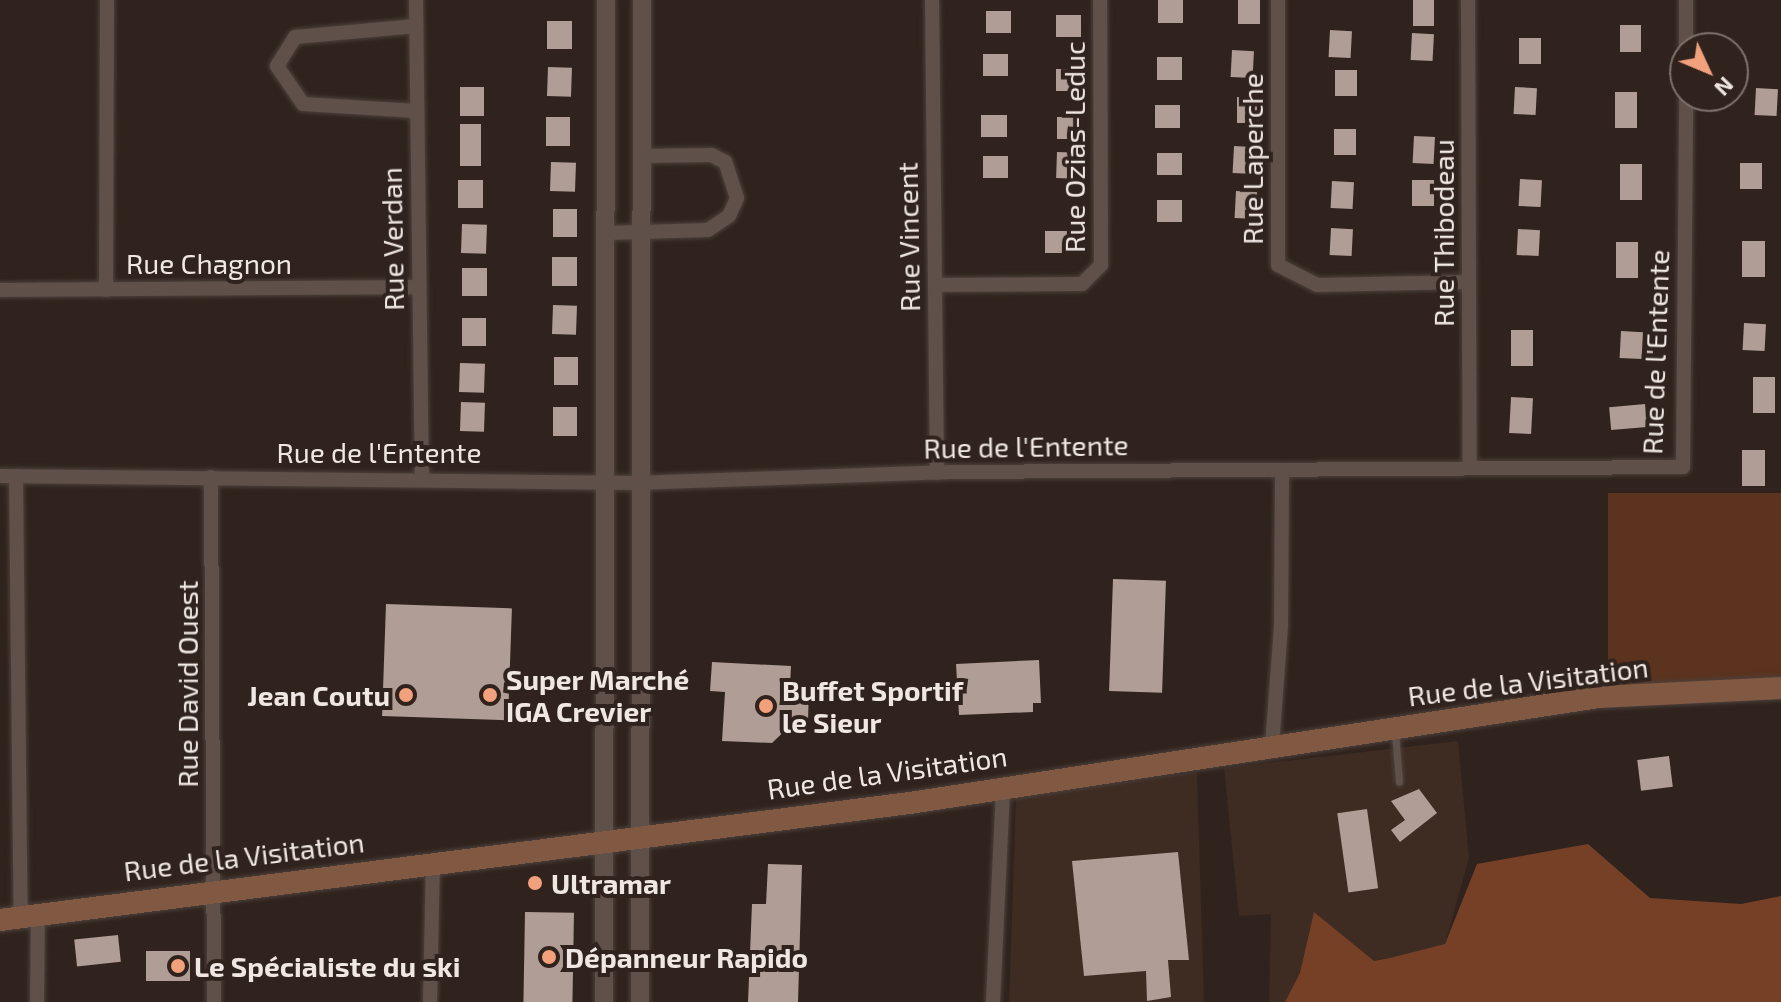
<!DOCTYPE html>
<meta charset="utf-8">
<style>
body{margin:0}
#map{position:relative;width:1781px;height:1002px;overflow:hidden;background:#30231d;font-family:"Exo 2",sans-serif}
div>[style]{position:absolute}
.built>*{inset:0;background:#3e2b22}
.green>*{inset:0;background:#5b331f;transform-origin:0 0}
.forest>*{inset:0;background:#754026}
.building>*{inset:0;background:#af9d96;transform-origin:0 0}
.roads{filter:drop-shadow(0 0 2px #4c413c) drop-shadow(0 0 2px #4c413c)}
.service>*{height:7px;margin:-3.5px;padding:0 3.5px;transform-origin:3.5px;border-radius:3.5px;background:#5f5049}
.minor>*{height:14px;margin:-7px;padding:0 7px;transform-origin:7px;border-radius:7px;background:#5f5049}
.tertiary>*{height:18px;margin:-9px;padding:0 9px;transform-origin:9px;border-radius:9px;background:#5f5049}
.secondary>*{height:22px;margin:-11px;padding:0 11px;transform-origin:11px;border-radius:11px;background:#815842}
.dots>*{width:22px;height:22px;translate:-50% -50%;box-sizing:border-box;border:4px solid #30231d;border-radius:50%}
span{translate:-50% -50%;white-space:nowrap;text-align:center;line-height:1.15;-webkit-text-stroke:8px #30231d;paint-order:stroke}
.street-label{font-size:28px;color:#f0e7e3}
.poi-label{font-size:28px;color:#f0e7e3;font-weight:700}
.left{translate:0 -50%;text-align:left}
.right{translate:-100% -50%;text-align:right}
.north{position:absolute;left:1669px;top:32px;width:80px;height:80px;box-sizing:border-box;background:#30231d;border:2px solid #7d716c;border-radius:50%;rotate:134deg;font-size:22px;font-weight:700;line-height:32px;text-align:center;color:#f0e7e3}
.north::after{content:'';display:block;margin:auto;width:28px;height:36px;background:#f1a17c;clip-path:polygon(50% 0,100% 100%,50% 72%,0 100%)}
</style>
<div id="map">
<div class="built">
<i style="clip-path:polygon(1458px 741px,1469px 858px,1445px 944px,1394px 1002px,1269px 1002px,1271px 914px,1239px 916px,1224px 768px)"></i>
<i style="clip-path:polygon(1197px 772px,1204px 1002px,1009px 1002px,1016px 797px)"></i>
</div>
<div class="green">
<i style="left:1781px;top:493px;width:192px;height:173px;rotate:90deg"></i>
</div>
<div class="forest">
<i style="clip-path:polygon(1588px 844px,1650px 898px,1741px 904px,1781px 896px,1781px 1002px,1285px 1002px,1300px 973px,1314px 912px,1374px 961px,1390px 958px,1445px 944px,1477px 864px)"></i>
</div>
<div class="building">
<i style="left:1158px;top:0;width:25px;height:23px"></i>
<i style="left:1238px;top:0;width:22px;height:24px"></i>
<i style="left:1413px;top:0;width:21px;height:26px"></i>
<i style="left:986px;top:11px;width:25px;height:22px"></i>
<i style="left:1056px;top:15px;width:25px;height:22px"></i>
<i style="left:547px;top:21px;width:25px;height:28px"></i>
<i style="left:1620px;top:25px;width:21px;height:27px"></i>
<i style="left:1330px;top:30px;width:22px;height:27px;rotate:3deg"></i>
<i style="left:1412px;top:33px;width:22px;height:27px;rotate:3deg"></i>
<i style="left:1519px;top:38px;width:22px;height:26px"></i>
<i style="left:1232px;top:50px;width:22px;height:27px;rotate:3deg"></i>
<i style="left:983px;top:54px;width:25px;height:22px"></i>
<i style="left:1157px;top:57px;width:25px;height:23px"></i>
<i style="left:548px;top:67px;width:24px;height:29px;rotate:2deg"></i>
<i style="left:1056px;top:69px;width:26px;height:22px"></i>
<i style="left:1335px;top:70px;width:22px;height:26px"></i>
<i style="left:460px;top:87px;width:24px;height:29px"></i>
<i style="left:1515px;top:87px;width:22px;height:27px;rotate:3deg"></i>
<i style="left:1756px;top:88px;width:22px;height:27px;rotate:3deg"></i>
<i style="left:1615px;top:92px;width:22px;height:36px"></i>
<i style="left:1237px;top:97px;width:22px;height:26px"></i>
<i style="left:1155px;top:105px;width:25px;height:23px"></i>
<i style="left:981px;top:115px;width:26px;height:22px"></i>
<i style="left:546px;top:117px;width:24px;height:29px"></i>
<i style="left:1057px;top:117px;width:25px;height:22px"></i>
<i style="left:460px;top:124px;width:21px;height:42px"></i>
<i style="left:1334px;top:129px;width:22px;height:26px"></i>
<i style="left:1414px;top:136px;width:21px;height:27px;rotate:3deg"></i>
<i style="left:1234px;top:146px;width:22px;height:27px;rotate:3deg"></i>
<i style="left:1057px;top:152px;width:27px;height:26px;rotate:2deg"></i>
<i style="left:1157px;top:153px;width:25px;height:22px"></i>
<i style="left:983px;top:156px;width:25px;height:22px"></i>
<i style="left:551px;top:162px;width:25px;height:29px;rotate:2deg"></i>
<i style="left:1740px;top:163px;width:22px;height:26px"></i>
<i style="left:1620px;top:164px;width:22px;height:36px"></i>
<i style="left:1520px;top:179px;width:22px;height:27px;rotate:3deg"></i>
<i style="left:458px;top:180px;width:25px;height:28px"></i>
<i style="left:1412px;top:180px;width:22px;height:26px"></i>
<i style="left:1332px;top:181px;width:22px;height:27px;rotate:3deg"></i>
<i style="left:1236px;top:191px;width:21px;height:27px;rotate:3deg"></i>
<i style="left:1157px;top:200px;width:25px;height:22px"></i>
<i style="left:553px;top:209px;width:24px;height:28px"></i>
<i style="left:462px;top:224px;width:25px;height:29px;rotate:2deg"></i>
<i style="left:1331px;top:228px;width:22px;height:27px;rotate:3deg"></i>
<i style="left:1518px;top:229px;width:22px;height:26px;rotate:3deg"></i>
<i style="left:1045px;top:231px;width:25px;height:22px"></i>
<i style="left:1742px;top:241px;width:23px;height:36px"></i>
<i style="left:1616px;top:242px;width:22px;height:36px"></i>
<i style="left:552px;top:257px;width:25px;height:29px"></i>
<i style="left:462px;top:268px;width:25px;height:28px"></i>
<i style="left:553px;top:305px;width:24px;height:29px;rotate:2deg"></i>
<i style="left:462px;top:318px;width:24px;height:28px"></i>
<i style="left:1744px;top:323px;width:22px;height:27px;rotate:3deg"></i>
<i style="left:1511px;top:330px;width:22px;height:36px"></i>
<i style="left:1621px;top:331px;width:22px;height:27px;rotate:3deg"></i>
<i style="left:554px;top:357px;width:24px;height:28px"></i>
<i style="left:460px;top:363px;width:25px;height:29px;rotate:2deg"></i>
<i style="left:1753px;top:377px;width:22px;height:36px"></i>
<i style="left:1511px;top:397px;width:22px;height:36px;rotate:3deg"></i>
<i style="left:461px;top:402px;width:24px;height:29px;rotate:2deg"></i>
<i style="left:1645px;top:404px;width:23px;height:36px;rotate:85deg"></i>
<i style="left:553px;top:407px;width:24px;height:29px"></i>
<i style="left:1742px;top:450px;width:23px;height:36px"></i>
<i style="left:1113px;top:579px;width:53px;height:112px;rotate:2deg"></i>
<i style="left:386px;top:604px;width:126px;height:112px;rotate:2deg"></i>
<i style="clip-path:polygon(1039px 660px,1041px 703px,1033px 703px,1033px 712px,959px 715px,956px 664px)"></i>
<i style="clip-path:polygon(712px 662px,791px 666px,790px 686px,809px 687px,808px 722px,795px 721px,772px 743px,722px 741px,725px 692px,710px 691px)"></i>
<i style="left:1669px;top:756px;width:31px;height:32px;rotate:83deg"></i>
<i style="clip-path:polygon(1419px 789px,1437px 813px,1400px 842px,1391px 830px,1405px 820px,1391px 801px)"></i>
<i style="left:1367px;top:809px;width:80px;height:30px;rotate:82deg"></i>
<i style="clip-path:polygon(1178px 852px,1189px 960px,1168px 960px,1171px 997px,1147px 1001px,1146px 971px,1084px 976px,1072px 861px)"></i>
<i style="clip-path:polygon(768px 864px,802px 865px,798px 1002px,748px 1002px,752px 904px,766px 904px)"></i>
<i style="left:525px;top:912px;width:49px;height:90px;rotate:1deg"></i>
<i style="left:118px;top:935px;width:27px;height:44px;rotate:84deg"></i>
<i style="left:146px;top:951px;width:44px;height:30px"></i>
</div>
<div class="roads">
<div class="service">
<i style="left:1395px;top:733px;width:49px;rotate:85.3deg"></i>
</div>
<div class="minor">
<i style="left:416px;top:0;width:477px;rotate:89.3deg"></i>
<i style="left:932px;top:0;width:473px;rotate:89.4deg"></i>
<i style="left:1278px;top:0;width:265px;rotate:90deg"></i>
<i style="left:1278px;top:265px;width:44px;rotate:27.1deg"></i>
<i style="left:1317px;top:285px;width:152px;rotate:-1.1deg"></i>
<i style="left:1468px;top:0;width:466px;rotate:89.8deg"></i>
<i style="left:1686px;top:48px;width:48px;rotate:-90deg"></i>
<i style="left:416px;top:111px;width:113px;rotate:-176.5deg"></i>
<i style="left:303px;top:104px;width:46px;rotate:-124.4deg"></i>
<i style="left:277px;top:66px;width:34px;rotate:-58deg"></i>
<i style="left:295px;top:37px;width:122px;rotate:-5.2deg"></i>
<i style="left:607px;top:233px;width:101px;rotate:-1.7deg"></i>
<i style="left:708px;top:230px;width:25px;rotate:-34deg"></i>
<i style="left:729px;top:216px;width:20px;rotate:-66deg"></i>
<i style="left:737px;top:198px;width:38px;rotate:-108deg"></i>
<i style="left:725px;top:162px;width:15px;rotate:-152deg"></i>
<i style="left:712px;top:155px;width:71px;rotate:179.2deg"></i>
<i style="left:935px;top:285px;width:147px;rotate:-0.4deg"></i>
<i style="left:1082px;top:284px;width:27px;rotate:-45deg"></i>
<i style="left:1101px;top:265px;width:265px;rotate:-90.2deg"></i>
<i style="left:0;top:290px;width:419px;rotate:-0.4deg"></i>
<i style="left:106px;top:290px;width:290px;rotate:-89.8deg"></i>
<i style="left:0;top:476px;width:634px;rotate:0.63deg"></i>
<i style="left:634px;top:483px;width:317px;rotate:-2deg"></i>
<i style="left:951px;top:472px;width:732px;rotate:-0.39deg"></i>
<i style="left:1683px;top:467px;width:371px;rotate:-89.5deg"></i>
<i style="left:16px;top:476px;width:441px;rotate:89.4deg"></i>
<i style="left:211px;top:477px;width:525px;rotate:89.67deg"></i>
<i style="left:1272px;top:746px;width:120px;rotate:-85.7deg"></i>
<i style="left:1281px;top:626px;width:156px;rotate:-89.6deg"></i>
<i style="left:37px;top:1002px;width:89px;rotate:-89.4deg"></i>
<i style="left:430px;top:1002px;width:140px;rotate:-88.8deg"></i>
<i style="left:993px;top:1002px;width:214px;rotate:-87.3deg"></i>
</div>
<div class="tertiary">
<i style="left:604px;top:1002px;width:1002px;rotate:-89.89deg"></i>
<i style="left:640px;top:1002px;width:1002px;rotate:-89.89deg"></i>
</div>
<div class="secondary">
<i style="left:0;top:920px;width:917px;rotate:-7.33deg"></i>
<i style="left:910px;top:803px;width:697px;rotate:-8.75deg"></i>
<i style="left:1599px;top:697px;width:182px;rotate:-2.8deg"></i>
</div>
</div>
<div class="dots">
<i style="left:406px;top:695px;background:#f1a17c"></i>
<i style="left:490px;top:695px;background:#f1a17c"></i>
<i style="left:766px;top:706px;background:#f1a17c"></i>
<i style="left:535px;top:883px;background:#f1a17c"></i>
<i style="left:549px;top:957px;background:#f1a17c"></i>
<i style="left:178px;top:966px;background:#f1a17c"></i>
</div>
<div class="street-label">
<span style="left:1074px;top:147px;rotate:-90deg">Rue Ozias-Leduc</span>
<span style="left:1252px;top:159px;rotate:-90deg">Rue Laperche</span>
<span style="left:1443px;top:233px;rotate:-90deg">Rue Thibodeau</span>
<span style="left:908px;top:237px;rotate:-91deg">Rue Vincent</span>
<span style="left:392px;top:239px;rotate:-91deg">Rue Verdan</span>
<span style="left:209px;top:263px">Rue Chagnon</span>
<span style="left:1655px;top:352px;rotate:-88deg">Rue de l'Entente</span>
<span style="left:1026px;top:446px;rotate:-1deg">Rue de l'Entente</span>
<span style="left:379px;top:452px">Rue de l'Entente</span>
<span style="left:1528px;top:681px;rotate:-7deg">Rue de la Visitation</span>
<span style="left:187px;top:684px;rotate:-90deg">Rue David Ouest</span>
<span style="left:887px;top:772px;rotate:-8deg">Rue de la Visitation</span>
<span style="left:244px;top:856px;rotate:-7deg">Rue de la Visitation</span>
</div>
<div class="poi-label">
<span class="left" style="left:506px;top:695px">Super Marché<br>IGA Crevier</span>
<span class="left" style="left:782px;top:706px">Buffet Sportif<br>le Sieur</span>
<span class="right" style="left:390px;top:695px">Jean Coutu</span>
<span class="left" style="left:551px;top:883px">Ultramar</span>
<span class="left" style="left:565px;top:957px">Dépanneur Rapido</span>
<span class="left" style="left:194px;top:966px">Le Spécialiste du ski</span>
</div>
<div class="north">N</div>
</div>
